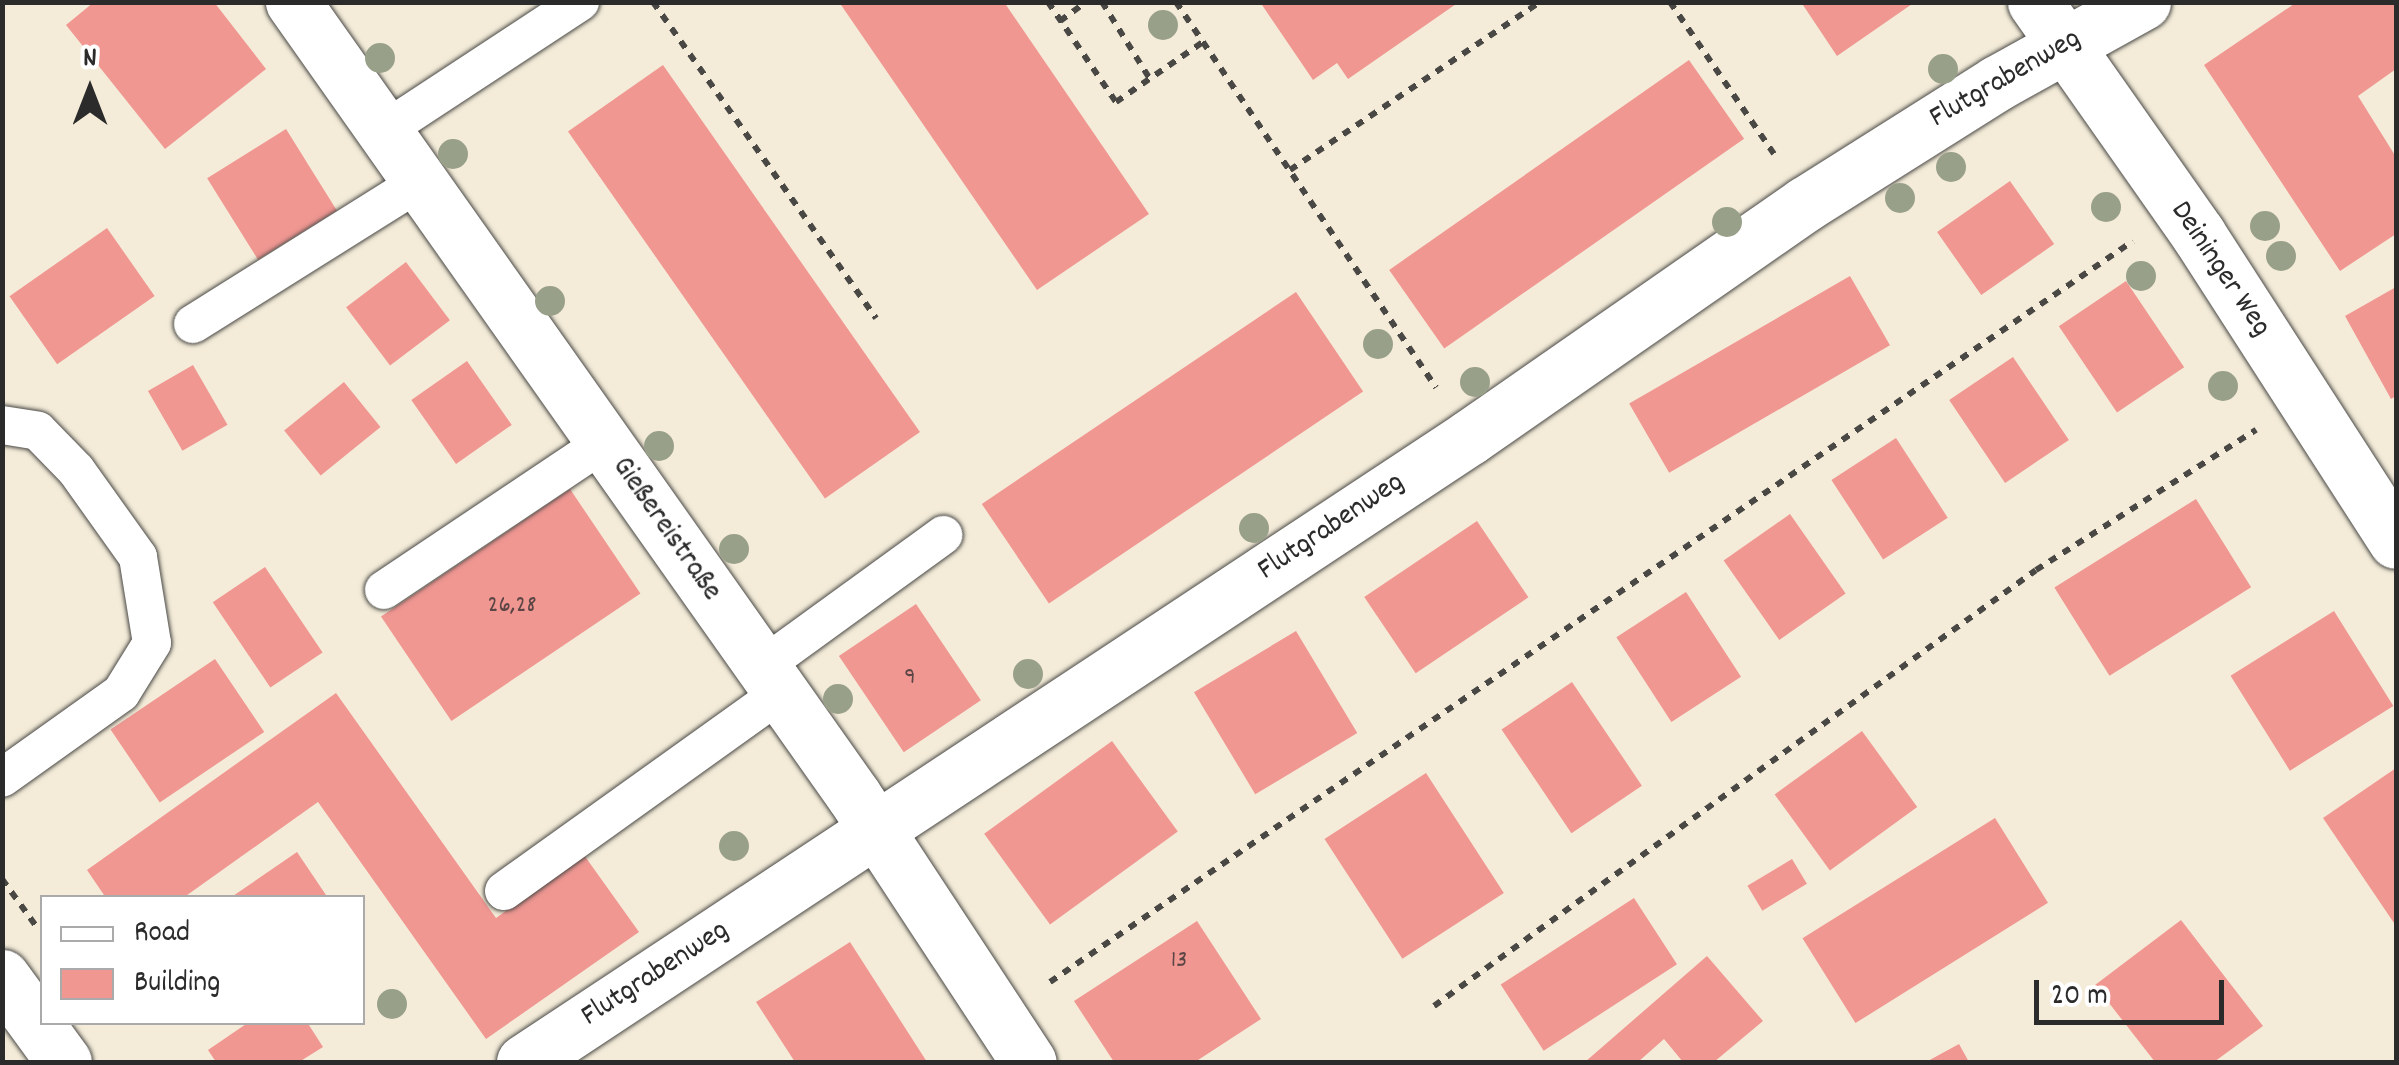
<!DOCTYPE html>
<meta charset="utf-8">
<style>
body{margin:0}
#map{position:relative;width:2399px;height:1065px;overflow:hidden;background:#f4ecd9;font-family:Dekko,sans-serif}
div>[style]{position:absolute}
.building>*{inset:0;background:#f09792;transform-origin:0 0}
.path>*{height:6px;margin-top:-3px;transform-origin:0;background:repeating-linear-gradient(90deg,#494845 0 8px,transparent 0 16px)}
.roads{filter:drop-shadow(0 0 2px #494845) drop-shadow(0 0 2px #494845)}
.service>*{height:38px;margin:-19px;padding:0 19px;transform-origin:19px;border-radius:19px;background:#fff}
.minor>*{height:55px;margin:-27.5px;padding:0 27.5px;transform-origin:27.5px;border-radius:27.5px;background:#fff}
.tertiary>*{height:55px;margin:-27.5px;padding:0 27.5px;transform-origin:27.5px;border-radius:27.5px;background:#fff}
.trees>*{width:30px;height:30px;margin:-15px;border-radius:50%;background:#98a089}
span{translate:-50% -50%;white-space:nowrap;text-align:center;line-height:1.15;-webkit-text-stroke:8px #fff;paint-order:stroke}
.number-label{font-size:25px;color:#5c4645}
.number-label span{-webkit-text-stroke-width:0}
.street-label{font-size:30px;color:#2b2b2b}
.frame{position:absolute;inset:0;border:5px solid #2b2b2b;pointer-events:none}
.legend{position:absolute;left:40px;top:895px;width:325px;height:130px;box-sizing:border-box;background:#fff;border:2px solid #aaa;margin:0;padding:12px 18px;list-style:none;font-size:30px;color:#2b2b2b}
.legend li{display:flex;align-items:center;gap:20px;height:50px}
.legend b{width:50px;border:2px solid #aaa}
.north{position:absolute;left:40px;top:40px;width:100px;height:100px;-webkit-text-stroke:8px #fff;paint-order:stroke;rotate:0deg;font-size:28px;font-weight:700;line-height:40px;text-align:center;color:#2b2b2b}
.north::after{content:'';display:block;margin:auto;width:35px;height:45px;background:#2b2b2b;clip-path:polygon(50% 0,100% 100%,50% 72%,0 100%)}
.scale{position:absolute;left:2034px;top:980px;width:190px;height:45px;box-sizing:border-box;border:5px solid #2b2b2b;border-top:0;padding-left:12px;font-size:30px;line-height:35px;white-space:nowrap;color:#2b2b2b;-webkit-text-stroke:8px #fff;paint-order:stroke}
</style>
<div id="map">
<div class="building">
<i style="clip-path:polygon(94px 2px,214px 2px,266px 69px,165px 149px,66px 25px)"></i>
<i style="clip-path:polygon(839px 2px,1004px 2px,1149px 214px,1037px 290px)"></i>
<i style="clip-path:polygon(1260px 2px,1459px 2px,1348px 79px,1337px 63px,1313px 80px)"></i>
<i style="clip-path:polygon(1801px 2px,1915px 2px,1837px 56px)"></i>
<i style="clip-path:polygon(2297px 2px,2396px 2px,2396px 69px,2358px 96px,2396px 157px,2396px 234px,2340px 271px,2204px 65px)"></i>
<i style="left:1689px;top:60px;width:96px;height:366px;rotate:55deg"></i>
<i style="left:663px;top:65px;width:448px;height:116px;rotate:55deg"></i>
<i style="left:286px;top:129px;width:96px;height:93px;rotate:58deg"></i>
<i style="left:2010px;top:181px;width:77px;height:89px;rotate:55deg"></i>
<i style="left:107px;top:228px;width:83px;height:119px;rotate:55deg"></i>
<i style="left:406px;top:262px;width:73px;height:75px;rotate:53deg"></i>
<i style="left:1850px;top:276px;width:80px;height:255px;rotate:60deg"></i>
<i style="left:2126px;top:281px;width:104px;height:81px;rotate:56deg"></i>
<i style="clip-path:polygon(2396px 287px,2396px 396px,2391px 399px,2345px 316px)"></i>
<i style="left:1296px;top:292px;width:120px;height:379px;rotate:56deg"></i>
<i style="left:2013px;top:357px;width:100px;height:77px;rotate:56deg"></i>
<i style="left:467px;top:361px;width:78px;height:68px;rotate:55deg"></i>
<i style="left:193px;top:365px;width:69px;height:52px;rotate:60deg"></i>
<i style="left:344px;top:382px;width:58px;height:77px;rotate:51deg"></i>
<i style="left:1896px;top:438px;width:95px;height:77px;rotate:57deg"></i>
<i style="left:570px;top:489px;width:126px;height:228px;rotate:56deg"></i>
<i style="left:2196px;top:499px;width:104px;height:167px;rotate:58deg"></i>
<i style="left:1790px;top:514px;width:97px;height:81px;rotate:55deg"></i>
<i style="left:1477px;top:521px;width:92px;height:136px;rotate:56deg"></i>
<i style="left:265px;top:567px;width:103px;height:63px;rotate:56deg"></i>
<i style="left:1686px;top:592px;width:101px;height:83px;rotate:57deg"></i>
<i style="left:916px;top:604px;width:116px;height:93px;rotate:56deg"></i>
<i style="left:2334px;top:611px;width:112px;height:122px;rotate:58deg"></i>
<i style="left:1296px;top:631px;width:119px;height:119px;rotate:59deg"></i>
<i style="left:215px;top:659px;width:88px;height:126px;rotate:56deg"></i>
<i style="left:1572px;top:682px;width:125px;height:85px;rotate:56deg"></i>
<i style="clip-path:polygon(336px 693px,496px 918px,584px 855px,639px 932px,486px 1039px,318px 802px,183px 898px,106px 898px,87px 870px)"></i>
<i style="left:1862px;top:731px;width:94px;height:108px;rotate:54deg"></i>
<i style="left:1112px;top:741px;width:112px;height:158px;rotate:54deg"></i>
<i style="clip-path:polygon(2396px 768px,2396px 926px,2323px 818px)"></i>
<i style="left:1426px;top:773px;width:143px;height:121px;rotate:57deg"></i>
<i style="left:1995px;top:818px;width:100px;height:227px;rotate:58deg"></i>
<i style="clip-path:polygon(297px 852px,328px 898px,230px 898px)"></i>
<i style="left:1792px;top:859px;width:29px;height:52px;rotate:59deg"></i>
<i style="left:1634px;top:898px;width:79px;height:159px;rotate:57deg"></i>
<i style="clip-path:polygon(2181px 920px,2263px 1026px,2214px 1062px,2155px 1062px,2095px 985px)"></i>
<i style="clip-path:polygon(1197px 921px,1261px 1019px,1195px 1062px,1114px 1062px,1074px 1001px)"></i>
<i style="clip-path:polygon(850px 942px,927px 1062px,795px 1062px,756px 1002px)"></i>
<i style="clip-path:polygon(1707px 956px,1763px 1021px,1714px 1062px,1683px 1062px,1664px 1039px,1638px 1062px,1585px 1062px)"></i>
<i style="clip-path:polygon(249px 1022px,307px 1022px,323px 1047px,299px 1062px,216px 1062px,208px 1050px)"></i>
<i style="clip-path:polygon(1959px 1044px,1969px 1062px,1926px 1062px)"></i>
</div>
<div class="path">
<i style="left:653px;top:2px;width:387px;rotate:54.8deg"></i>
<i style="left:1048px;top:2px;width:121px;rotate:55.8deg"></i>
<i style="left:1116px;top:102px;width:106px;rotate:-34.6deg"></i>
<i style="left:1102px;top:2px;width:91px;rotate:58.1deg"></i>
<i style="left:1176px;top:2px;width:465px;rotate:56deg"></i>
<i style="left:1670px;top:2px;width:184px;rotate:55.6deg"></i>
<i style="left:1060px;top:21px;width:32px;rotate:-36deg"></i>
<i style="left:1290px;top:170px;width:301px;rotate:-33.9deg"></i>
<i style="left:2px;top:879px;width:58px;rotate:54.1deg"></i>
<i style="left:1050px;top:982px;width:1312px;rotate:-34.38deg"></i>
<i style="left:1434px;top:1006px;width:743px;rotate:-35.91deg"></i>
<i style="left:2036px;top:570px;width:261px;rotate:-32.5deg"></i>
</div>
<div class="roads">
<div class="service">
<i style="left:382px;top:132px;width:237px;rotate:-33.3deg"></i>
<i style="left:193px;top:324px;width:266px;rotate:-32.1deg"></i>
<i style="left:2px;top:425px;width:36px;rotate:9deg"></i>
<i style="left:38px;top:431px;width:54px;rotate:45.7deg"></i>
<i style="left:76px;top:470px;width:107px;rotate:54.5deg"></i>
<i style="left:138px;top:557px;width:87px;rotate:80.8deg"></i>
<i style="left:152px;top:643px;width:59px;rotate:121.8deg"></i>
<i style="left:121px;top:693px;width:146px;rotate:144.5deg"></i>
<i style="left:384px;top:590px;width:265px;rotate:-33.8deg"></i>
<i style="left:763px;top:666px;width:223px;rotate:-36deg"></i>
<i style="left:504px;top:891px;width:340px;rotate:-35.6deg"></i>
</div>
<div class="minor">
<i style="left:293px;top:2px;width:972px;rotate:54.76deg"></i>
<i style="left:854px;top:796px;width:318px;rotate:56.7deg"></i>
<i style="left:2035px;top:2px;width:284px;rotate:54.9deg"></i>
<i style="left:2198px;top:234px;width:365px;rotate:57.2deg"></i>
</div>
<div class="tertiary">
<i style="left:2px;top:977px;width:105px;rotate:53.9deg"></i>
<i style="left:524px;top:1062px;width:1134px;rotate:-33.45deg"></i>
<i style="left:1470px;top:437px;width:408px;rotate:-34.8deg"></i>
<i style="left:1805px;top:204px;width:227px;rotate:-32.2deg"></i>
<i style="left:1997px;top:83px;width:167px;rotate:-29deg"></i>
</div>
</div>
<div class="trees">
<i style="left:1163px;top:25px"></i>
<i style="left:380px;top:58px"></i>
<i style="left:1943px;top:69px"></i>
<i style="left:453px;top:154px"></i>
<i style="left:1951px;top:167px"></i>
<i style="left:1900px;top:198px"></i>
<i style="left:2106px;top:207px"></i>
<i style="left:1727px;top:222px"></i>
<i style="left:2265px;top:226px"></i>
<i style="left:2281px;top:256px"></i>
<i style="left:2141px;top:276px"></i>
<i style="left:550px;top:301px"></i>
<i style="left:1378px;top:344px"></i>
<i style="left:1475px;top:382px"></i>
<i style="left:2223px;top:386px"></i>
<i style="left:659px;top:446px"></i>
<i style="left:1254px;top:528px"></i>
<i style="left:734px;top:549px"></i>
<i style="left:1028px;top:674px"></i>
<i style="left:838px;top:699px"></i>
<i style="left:734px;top:846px"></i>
<i style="left:392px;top:1004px"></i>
</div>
<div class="number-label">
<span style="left:512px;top:606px">26,28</span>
<span style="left:910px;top:678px">9</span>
<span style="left:1179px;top:961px">13</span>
</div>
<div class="street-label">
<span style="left:2006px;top:80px;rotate:-30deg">Flutgrabenweg</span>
<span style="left:2219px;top:270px;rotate:56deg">Deininger Weg</span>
<span style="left:1332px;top:528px;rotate:-34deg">Flutgrabenweg</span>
<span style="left:665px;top:530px;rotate:55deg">Gießereistraße</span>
<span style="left:656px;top:975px;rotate:-33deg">Flutgrabenweg</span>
</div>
<div class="frame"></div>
<ul class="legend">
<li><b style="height:12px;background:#fff"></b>Road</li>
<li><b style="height:28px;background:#f09792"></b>Building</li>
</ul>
<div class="north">N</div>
<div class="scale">20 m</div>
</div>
